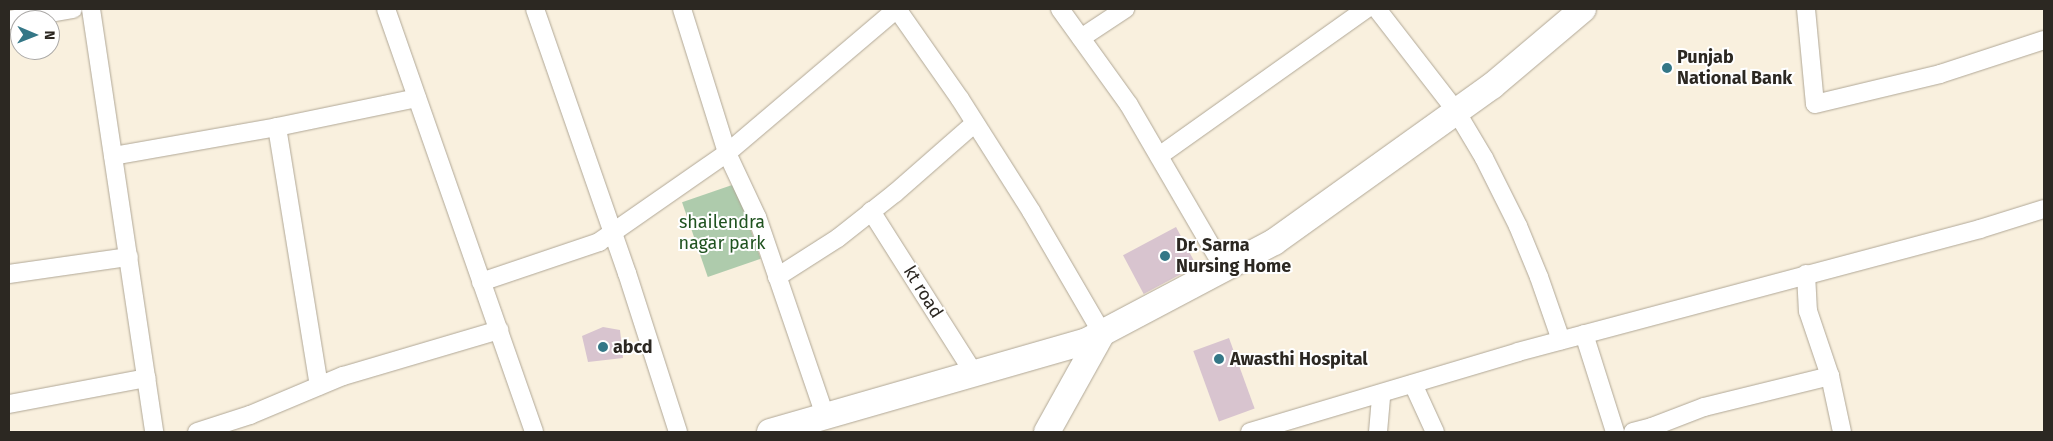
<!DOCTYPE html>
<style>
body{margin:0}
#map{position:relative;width:2053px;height:441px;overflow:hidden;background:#f9f0de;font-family:"Fira Sans",sans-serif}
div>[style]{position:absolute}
.green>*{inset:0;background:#aecbac;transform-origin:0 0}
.building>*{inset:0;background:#d8c4cf;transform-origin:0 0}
.roads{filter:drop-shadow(0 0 1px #b0a796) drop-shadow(0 0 1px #b0a796)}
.street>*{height:18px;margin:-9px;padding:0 9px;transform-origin:9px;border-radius:9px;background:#fff}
.secondary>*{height:26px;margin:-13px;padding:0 13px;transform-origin:13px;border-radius:13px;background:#fff}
.dots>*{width:14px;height:14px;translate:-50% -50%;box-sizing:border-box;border:2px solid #fff;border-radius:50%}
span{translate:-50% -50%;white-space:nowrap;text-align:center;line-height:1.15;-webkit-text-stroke:4px #fff;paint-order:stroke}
.poi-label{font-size:18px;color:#2c2822;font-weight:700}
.left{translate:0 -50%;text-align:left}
.park-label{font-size:18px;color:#205320}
.street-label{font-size:18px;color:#2c2822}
.frame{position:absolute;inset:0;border:10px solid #2c2822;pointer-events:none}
.north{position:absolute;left:10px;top:10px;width:50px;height:50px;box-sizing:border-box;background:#fff;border:1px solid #aba9a7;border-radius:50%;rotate:91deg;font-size:14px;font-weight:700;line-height:20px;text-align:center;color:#2c2822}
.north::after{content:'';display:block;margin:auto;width:18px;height:22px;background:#347787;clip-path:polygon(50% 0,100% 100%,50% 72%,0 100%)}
</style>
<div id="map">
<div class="green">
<i style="left:735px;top:184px;width:79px;height:56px;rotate:71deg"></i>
</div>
<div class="building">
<i style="left:1176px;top:227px;width:44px;height:60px;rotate:62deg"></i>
<i style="clip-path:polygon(603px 327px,620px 330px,623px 358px,588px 362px,582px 336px)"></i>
<i style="left:1229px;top:338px;width:75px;height:38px;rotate:70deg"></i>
</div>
<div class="roads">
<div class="street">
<i style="left:91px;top:9px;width:428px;rotate:81.5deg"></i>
<i style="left:386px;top:9px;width:448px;rotate:70.7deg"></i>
<i style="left:535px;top:9px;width:280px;rotate:70.8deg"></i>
<i style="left:627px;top:273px;width:167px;rotate:72.2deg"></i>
<i style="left:682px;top:9px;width:151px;rotate:72.6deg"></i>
<i style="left:727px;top:153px;width:71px;rotate:64.9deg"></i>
<i style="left:757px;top:217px;width:210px;rotate:71.1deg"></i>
<i style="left:897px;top:9px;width:110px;rotate:55deg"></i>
<i style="left:960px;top:99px;width:133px;rotate:57.6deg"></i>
<i style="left:1031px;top:211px;width:141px;rotate:59.8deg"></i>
<i style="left:1060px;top:9px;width:118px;rotate:54.3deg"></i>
<i style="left:1129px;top:105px;width:189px;rotate:59.8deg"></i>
<i style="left:1377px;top:9px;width:129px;rotate:52.2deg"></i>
<i style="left:1456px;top:111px;width:55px;rotate:59.2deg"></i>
<i style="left:1484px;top:158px;width:76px;rotate:63.4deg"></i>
<i style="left:1518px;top:226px;width:55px;rotate:67.6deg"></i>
<i style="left:1539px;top:277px;width:67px;rotate:70.8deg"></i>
<i style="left:1806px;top:9px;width:95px;rotate:84.6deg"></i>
<i style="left:1815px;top:104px;width:129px;rotate:-13.5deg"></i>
<i style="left:1940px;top:74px;width:109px;rotate:-18.1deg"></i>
<i style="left:9px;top:20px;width:65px;rotate:-9.8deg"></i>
<i style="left:1081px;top:38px;width:53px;rotate:-33.4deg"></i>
<i style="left:277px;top:127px;width:262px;rotate:80.8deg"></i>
<i style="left:113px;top:156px;width:167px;rotate:-10deg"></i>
<i style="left:277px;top:127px;width:143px;rotate:-11.7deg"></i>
<i style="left:1159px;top:156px;width:254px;rotate:-35.4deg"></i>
<i style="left:871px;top:211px;width:192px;rotate:57.6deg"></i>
<i style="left:9px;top:274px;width:121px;rotate:-8.1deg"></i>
<i style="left:1806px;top:274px;width:37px;rotate:87deg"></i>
<i style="left:1808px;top:311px;width:69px;rotate:71.3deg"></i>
<i style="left:1830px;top:376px;width:57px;rotate:77.9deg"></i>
<i style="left:777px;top:277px;width:72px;rotate:-32.6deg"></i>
<i style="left:838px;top:238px;width:73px;rotate:-38.3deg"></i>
<i style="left:895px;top:193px;width:106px;rotate:-41.2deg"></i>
<i style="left:481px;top:282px;width:125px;rotate:-18.7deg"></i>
<i style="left:599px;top:242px;width:156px;rotate:-34.8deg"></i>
<i style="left:727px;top:153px;width:223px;rotate:-40.3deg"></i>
<i style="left:1584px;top:334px;width:103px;rotate:72.4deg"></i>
<i style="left:1413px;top:384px;width:53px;rotate:65.4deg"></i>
<i style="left:9px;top:404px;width:140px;rotate:-10.7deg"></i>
<i style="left:197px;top:432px;width:56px;rotate:-17.8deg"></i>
<i style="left:250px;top:415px;width:101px;rotate:-22.8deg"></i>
<i style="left:343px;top:376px;width:163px;rotate:-16.4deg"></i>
<i style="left:1250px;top:432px;width:280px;rotate:-16.6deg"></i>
<i style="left:1518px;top:352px;width:478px;rotate:-14.9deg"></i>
<i style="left:1980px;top:229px;width:67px;rotate:-17.4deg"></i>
<i style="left:1378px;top:432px;width:38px;rotate:-85deg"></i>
<i style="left:1633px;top:432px;width:20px;rotate:-15deg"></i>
<i style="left:1652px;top:427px;width:56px;rotate:-21deg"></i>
<i style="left:1704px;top:407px;width:130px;rotate:-13.8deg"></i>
</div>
<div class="secondary">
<i style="left:770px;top:432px;width:330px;rotate:-16deg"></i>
<i style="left:1087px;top:341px;width:212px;rotate:-27.9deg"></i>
<i style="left:1274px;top:242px;width:268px;rotate:-35.6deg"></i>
<i style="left:1492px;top:86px;width:119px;rotate:-40.2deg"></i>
<i style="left:1047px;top:432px;width:113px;rotate:-60.9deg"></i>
</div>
</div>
<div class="dots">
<i style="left:1667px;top:68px;background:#347787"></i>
<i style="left:1165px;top:256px;background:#347787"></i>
<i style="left:603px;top:347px;background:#347787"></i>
<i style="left:1219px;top:359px;background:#347787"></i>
</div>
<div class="poi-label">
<span class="left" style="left:1677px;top:68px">Punjab<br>National Bank</span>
<span class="left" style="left:1176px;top:256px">Dr. Sarna<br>Nursing Home</span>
<span class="left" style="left:613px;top:347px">abcd</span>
<span class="left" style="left:1230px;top:359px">Awasthi Hospital</span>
</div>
<div class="park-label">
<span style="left:722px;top:233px">shailendra<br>nagar park</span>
</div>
<div class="street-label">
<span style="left:923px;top:292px;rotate:58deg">kt road</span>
</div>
<div class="frame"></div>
<div class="north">N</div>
</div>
